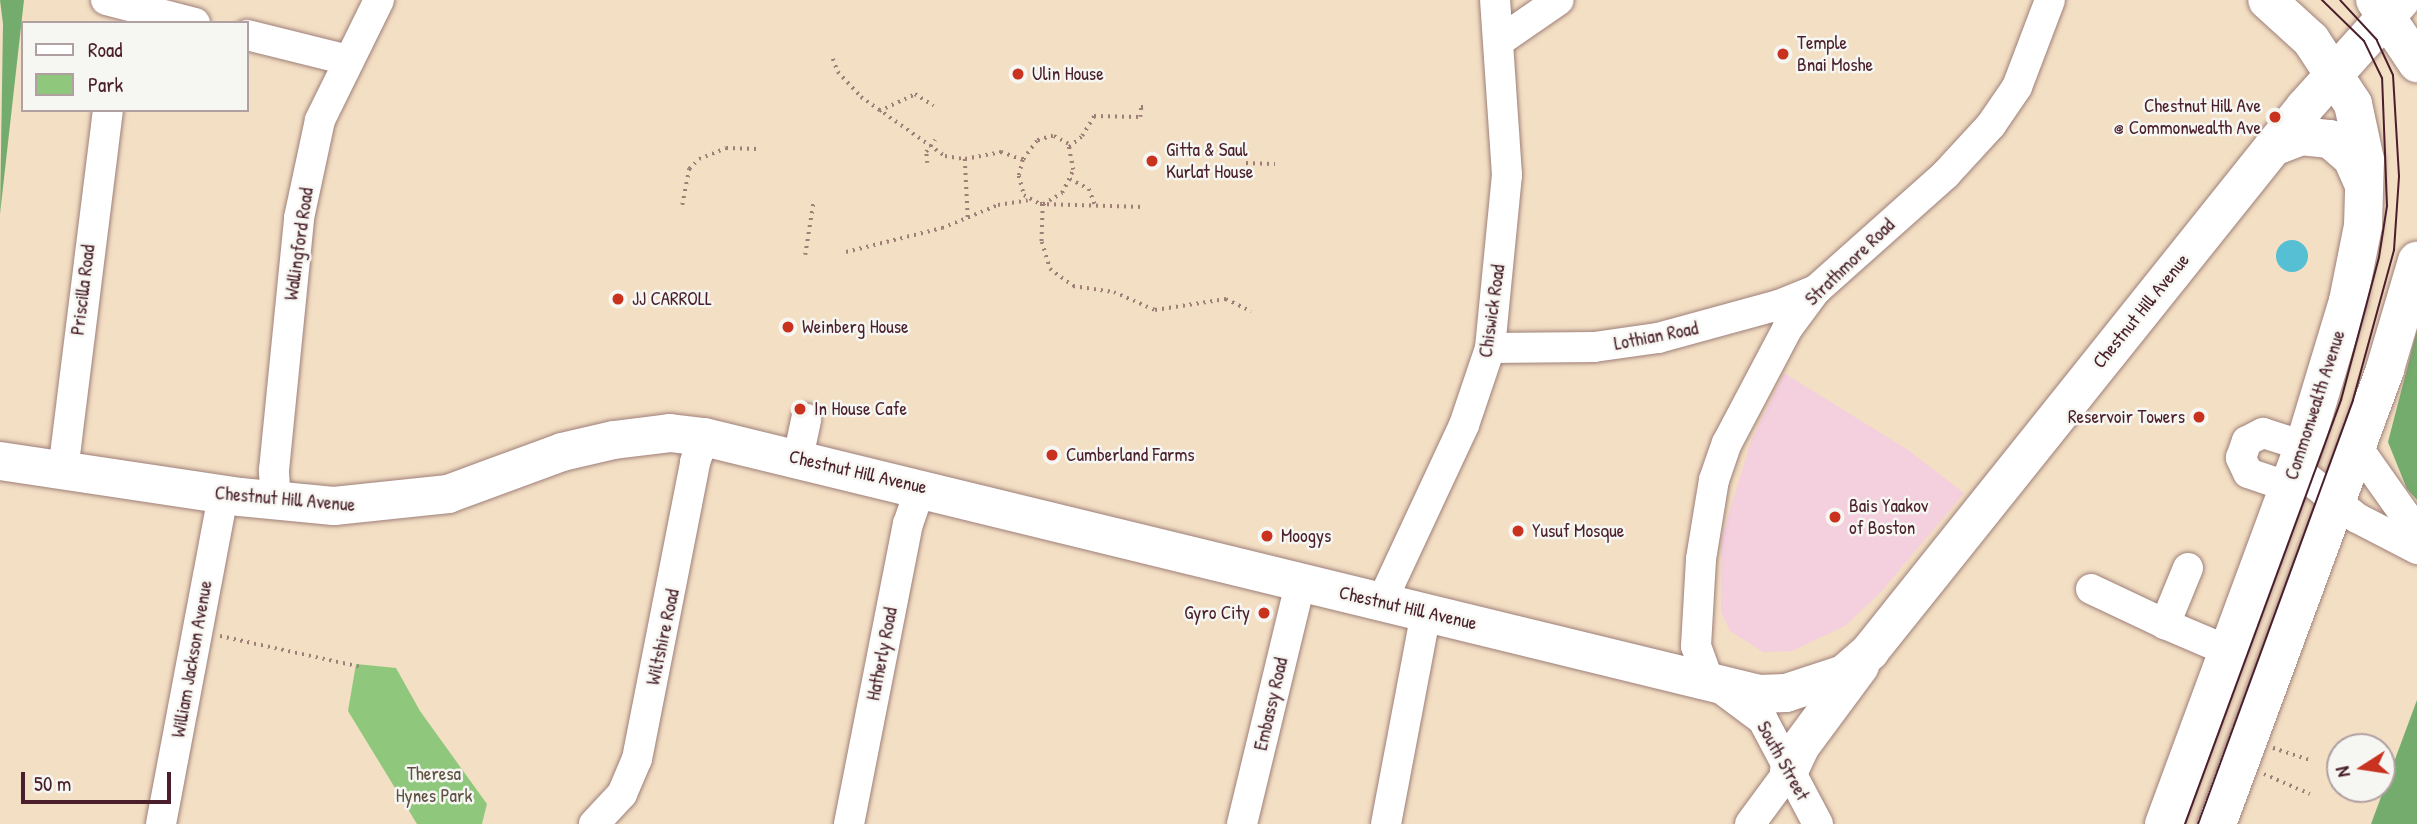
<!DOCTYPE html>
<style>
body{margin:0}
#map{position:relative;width:2417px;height:824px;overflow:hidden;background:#f3dfc4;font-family:"Patrick Hand",sans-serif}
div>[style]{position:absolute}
.built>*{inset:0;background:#f4cfdd}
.green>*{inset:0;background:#8fc87c}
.forest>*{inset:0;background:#73ac6c}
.water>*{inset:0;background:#57bfd4}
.round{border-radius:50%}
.path>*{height:3.5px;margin-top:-1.75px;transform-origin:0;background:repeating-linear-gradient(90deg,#9e7f78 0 2px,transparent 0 7px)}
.roads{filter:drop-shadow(0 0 2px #9e7f78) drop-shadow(0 0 2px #9e7f78)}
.minor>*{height:30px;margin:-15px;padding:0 15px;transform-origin:15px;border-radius:15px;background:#fff}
.major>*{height:38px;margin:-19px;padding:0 19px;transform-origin:19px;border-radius:19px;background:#fff}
.tram>*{height:2px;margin:-1px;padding:0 1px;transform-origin:1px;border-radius:1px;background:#4a1f2b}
.path-bridge>*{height:3.5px;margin-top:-1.75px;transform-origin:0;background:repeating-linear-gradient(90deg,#9e7f78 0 2px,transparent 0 7px)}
.dots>*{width:19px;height:19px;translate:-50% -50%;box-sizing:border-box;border:4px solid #f6f6f2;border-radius:50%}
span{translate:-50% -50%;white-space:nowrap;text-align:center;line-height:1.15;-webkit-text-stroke:5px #f6f6f2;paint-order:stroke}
.poi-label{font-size:19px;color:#4a1f2b}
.left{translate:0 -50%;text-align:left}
.right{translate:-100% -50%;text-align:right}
.street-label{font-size:19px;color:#4a1f2b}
.park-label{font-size:19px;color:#5f5243}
.legend{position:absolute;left:21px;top:21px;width:228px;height:91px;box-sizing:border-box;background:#f6f6f2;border:2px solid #b1a0a2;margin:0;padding:9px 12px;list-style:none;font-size:21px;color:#4a1f2b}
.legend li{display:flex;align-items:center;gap:14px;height:35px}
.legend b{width:35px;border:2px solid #b1a0a2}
.north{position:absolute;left:2326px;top:733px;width:70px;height:70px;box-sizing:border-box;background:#f6f6f2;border:2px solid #b1a0a2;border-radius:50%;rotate:258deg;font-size:19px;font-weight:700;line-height:28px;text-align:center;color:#4a1f2b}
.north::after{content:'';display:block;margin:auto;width:24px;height:32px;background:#c8321e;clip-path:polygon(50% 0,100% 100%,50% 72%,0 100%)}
.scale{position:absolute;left:21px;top:772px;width:150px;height:32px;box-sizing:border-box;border:4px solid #4a1f2b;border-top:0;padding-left:9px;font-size:21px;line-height:24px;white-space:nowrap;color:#4a1f2b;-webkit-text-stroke:5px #f6f6f2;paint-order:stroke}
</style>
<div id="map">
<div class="built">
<i style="clip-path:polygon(1784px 373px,1908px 450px,1964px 493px,1882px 591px,1845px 626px,1792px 651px,1763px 652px,1730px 631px,1721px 612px,1721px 540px,1751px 441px)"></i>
</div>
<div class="green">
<i style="clip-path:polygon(356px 664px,396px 668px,420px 711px,487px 804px,482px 824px,417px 824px,348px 711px)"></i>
</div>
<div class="forest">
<i style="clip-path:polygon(0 0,24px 0,0 214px,3px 24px)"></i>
<i style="clip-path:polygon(2417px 330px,2417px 500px,2407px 489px,2388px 442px)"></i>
<i style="clip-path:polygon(2417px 700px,2417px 824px,2371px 824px)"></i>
</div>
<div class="water">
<i class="round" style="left:2276px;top:240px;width:32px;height:32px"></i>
</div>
<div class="path">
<i style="left:833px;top:59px;width:14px;rotate:69deg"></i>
<i style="left:838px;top:72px;width:34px;rotate:47deg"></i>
<i style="left:861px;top:97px;width:103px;rotate:35.1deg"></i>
<i style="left:945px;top:156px;width:20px;rotate:9deg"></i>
<i style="left:965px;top:159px;width:37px;rotate:-11deg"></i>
<i style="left:1001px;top:152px;width:23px;rotate:20deg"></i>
<i style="left:879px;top:111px;width:40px;rotate:-25deg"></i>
<i style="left:915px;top:94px;width:22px;rotate:32deg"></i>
<i style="left:1069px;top:147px;width:17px;rotate:-40deg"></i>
<i style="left:1082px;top:136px;width:23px;rotate:-59deg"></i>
<i style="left:1094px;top:116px;width:46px;rotate:1.2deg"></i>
<i style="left:1140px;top:117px;width:10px;rotate:-84deg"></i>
<i style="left:1141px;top:107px;width:5px"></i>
<i style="left:965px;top:159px;width:59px;rotate:87.1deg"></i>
<i style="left:1246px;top:163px;width:29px;rotate:2deg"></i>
<i style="left:1070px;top:179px;width:21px;rotate:28deg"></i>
<i style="left:1089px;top:189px;width:17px;rotate:69deg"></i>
<i style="left:1043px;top:204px;width:22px;rotate:-30deg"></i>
<i style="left:1062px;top:193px;width:25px;rotate:-64deg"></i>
<i style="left:1073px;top:170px;width:26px;rotate:-101deg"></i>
<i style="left:1068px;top:144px;width:17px;rotate:-152deg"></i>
<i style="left:1053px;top:136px;width:17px;rotate:163deg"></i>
<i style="left:1037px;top:141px;width:24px;rotate:126deg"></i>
<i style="left:1023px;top:160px;width:16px;rotate:104deg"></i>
<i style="left:1019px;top:176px;width:20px;rotate:75deg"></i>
<i style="left:1024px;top:195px;width:18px;rotate:29deg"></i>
<i style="left:1040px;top:204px;width:104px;rotate:1.7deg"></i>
<i style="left:1043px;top:204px;width:38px;rotate:92deg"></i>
<i style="left:1042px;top:242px;width:28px;rotate:73deg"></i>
<i style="left:1050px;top:269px;width:29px;rotate:36deg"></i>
<i style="left:1073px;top:286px;width:41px;rotate:8.3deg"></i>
<i style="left:1114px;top:292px;width:45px;rotate:23.7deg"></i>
<i style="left:1155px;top:310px;width:72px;rotate:-8.8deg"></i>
<i style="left:1226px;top:299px;width:28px;rotate:26deg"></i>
<i style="left:682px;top:205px;width:37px;rotate:-79deg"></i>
<i style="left:689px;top:169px;width:14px;rotate:-45deg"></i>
<i style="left:699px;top:159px;width:29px;rotate:-22deg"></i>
<i style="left:726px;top:148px;width:32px;rotate:2deg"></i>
<i style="left:846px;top:252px;width:99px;rotate:-14deg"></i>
<i style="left:942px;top:228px;width:61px;rotate:-22.3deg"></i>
<i style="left:998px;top:205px;width:30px;rotate:-9deg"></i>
<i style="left:805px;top:255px;width:52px;rotate:-81.1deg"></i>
<i style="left:220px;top:636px;width:144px;rotate:12.4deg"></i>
<i style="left:2273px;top:748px;width:40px;rotate:18deg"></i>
<i style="left:2264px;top:774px;width:50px;rotate:23.5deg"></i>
</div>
<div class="roads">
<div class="minor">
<i style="left:106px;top:0;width:92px;rotate:14.5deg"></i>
<i style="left:247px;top:35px;width:104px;rotate:13.9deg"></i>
<i style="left:1501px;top:40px;width:70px;rotate:-34.6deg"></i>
<i style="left:1490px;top:348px;width:104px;rotate:-0.6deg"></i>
<i style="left:1594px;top:347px;width:65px;rotate:-8deg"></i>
<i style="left:1658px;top:338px;width:125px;rotate:-15.3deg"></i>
<i style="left:1779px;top:305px;width:40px;rotate:-22deg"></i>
<i style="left:2357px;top:447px;width:104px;rotate:54.8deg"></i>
<i style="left:798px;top:458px;width:40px;rotate:-78deg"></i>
<i style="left:2296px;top:469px;width:78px;rotate:38.8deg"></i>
<i style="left:2357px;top:518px;width:68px;rotate:27.3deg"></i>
<i style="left:63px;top:471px;width:364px;rotate:-82.9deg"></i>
<i style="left:2289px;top:487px;width:43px;rotate:-161.1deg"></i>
<i style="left:2248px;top:473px;width:17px;rotate:-115deg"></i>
<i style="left:2241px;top:458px;width:18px;rotate:-71deg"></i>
<i style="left:2247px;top:441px;width:18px;rotate:-27deg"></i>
<i style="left:2263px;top:433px;width:43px;rotate:17.6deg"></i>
<i style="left:276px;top:502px;width:32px;rotate:-94deg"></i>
<i style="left:274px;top:470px;width:253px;rotate:-84.3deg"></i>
<i style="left:299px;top:218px;width:100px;rotate:-77.9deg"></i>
<i style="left:320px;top:120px;width:134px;rotate:-63.8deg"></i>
<i style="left:2188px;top:568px;width:61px;rotate:112.3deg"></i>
<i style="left:2165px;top:624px;width:66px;rotate:23.1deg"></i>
<i style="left:2091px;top:589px;width:82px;rotate:25.3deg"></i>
<i style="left:1382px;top:601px;width:194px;rotate:-65deg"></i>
<i style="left:1464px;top:425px;width:81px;rotate:-71.3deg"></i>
<i style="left:1490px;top:348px;width:174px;rotate:-84.4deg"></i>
<i style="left:1507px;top:175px;width:175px;rotate:-93.9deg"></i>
<i style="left:161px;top:824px;width:335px;rotate:-79.3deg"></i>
<i style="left:594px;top:824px;width:41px;rotate:-47deg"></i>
<i style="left:622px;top:794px;width:38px;rotate:-67deg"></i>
<i style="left:637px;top:759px;width:303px;rotate:-78.9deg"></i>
<i style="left:695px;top:462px;width:27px;rotate:-70deg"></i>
<i style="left:849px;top:824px;width:306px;rotate:-78.9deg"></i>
<i style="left:908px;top:524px;width:39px;rotate:-71deg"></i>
<i style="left:1242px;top:824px;width:246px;rotate:-76.4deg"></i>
<i style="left:1386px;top:824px;width:215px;rotate:-79.3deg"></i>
<i style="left:1750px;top:824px;width:66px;rotate:-53.7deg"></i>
<i style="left:1818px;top:824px;width:118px;rotate:-117.9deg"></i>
<i style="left:1763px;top:720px;width:69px;rotate:-143.3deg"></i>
<i style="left:1708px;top:679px;width:35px;rotate:-110deg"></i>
<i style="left:1696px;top:646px;width:87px;rotate:-86.7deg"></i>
<i style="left:1701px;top:559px;width:80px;rotate:-80.7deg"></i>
<i style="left:1714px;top:480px;width:39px;rotate:-71deg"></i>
<i style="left:1727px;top:443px;width:129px;rotate:-62.2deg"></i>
<i style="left:1787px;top:329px;width:49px;rotate:-53.4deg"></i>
<i style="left:1816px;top:290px;width:174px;rotate:-41.7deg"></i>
<i style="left:1946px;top:174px;width:67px;rotate:-47.4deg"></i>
<i style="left:1991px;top:125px;width:46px;rotate:-55.6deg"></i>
<i style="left:2017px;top:87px;width:93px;rotate:-69.2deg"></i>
</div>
<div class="major">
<i style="left:2375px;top:0;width:76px;rotate:56.3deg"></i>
<i style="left:2273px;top:147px;width:30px;rotate:-21deg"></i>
<i style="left:2301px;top:136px;width:29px;rotate:6deg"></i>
<i style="left:2330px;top:139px;width:29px;rotate:41deg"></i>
<i style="left:2352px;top:158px;width:27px;rotate:66deg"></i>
<i style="left:0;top:461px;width:243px;rotate:8.5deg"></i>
<i style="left:240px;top:497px;width:94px;rotate:5.5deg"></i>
<i style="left:334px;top:506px;width:115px;rotate:-6deg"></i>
<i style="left:448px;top:494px;width:121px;rotate:-20.2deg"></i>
<i style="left:562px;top:452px;width:53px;rotate:-13deg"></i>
<i style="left:614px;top:440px;width:56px;rotate:-7.1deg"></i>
<i style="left:670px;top:433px;width:34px;rotate:7deg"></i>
<i style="left:704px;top:437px;width:1086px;rotate:13.69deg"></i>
<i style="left:1759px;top:694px;width:27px;rotate:-2deg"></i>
<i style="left:1786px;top:693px;width:61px;rotate:-18.1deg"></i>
<i style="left:1844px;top:674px;width:35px;rotate:-41deg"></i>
<i style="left:1870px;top:651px;width:697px;rotate:-51.35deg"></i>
<i style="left:2305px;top:107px;width:144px;rotate:-48.1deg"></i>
<i style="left:1789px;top:771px;width:26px;rotate:-65deg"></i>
<i style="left:1800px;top:747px;width:101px;rotate:-53.5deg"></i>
<i style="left:2164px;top:824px;width:409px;rotate:-69.7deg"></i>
<i style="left:2306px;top:440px;width:145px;rotate:-73.2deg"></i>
<i style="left:2348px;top:301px;width:76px;rotate:-78.7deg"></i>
<i style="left:2363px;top:226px;width:66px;rotate:-88.3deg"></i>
<i style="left:2365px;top:160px;width:57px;rotate:-102.1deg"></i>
<i style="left:2353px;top:104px;width:77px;rotate:-123.3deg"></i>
<i style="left:2311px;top:40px;width:59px;rotate:-137.7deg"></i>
<i style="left:2217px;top:824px;width:485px;rotate:-69.7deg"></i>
<i style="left:2385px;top:369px;width:113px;rotate:-73.5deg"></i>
</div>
</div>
<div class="tram">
<i style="left:2185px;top:824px;width:452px;rotate:-69.8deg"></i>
<i style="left:2341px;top:400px;width:148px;rotate:-75.1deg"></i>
<i style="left:2379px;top:257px;width:52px;rotate:-81.1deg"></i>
<i style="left:2387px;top:206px;width:128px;rotate:-92.2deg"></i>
<i style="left:2382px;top:78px;width:41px;rotate:-115.9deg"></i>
<i style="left:2364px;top:41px;width:59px;rotate:-135.7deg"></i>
<i style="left:2198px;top:824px;width:451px;rotate:-69.9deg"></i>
<i style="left:2353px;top:400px;width:156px;rotate:-74.7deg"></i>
<i style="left:2394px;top:250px;width:74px;rotate:-86.1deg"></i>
<i style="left:2399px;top:176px;width:101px;rotate:-93.4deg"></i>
<i style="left:2393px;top:75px;width:38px;rotate:-115deg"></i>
<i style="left:2377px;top:40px;width:54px;rotate:-132.8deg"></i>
</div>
<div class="path-bridge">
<i style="left:927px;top:163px;width:11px;rotate:-95deg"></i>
<i style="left:926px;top:152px;width:15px;rotate:-53deg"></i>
</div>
<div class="dots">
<i style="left:1783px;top:54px;background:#c8321e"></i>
<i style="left:1018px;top:74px;background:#c8321e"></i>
<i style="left:2275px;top:117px;background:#c8321e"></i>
<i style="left:1152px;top:161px;background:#c8321e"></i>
<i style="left:618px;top:299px;background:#c8321e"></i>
<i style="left:788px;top:327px;background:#c8321e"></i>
<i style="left:800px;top:409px;background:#c8321e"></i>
<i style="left:2199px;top:417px;background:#c8321e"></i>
<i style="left:1052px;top:455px;background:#c8321e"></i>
<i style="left:1835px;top:517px;background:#c8321e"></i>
<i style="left:1518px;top:531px;background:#c8321e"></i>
<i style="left:1267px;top:536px;background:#c8321e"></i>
<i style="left:1264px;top:613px;background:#c8321e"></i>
</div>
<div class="poi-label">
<span class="left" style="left:1797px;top:54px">Temple<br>Bnai Moshe</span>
<span class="left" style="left:1032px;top:74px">Ulin House</span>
<span class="right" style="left:2261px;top:117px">Chestnut Hill Ave<br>@ Commonwealth Ave</span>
<span class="left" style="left:1166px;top:161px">Gitta &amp; Saul<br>Kurlat House</span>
<span class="left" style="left:632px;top:299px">JJ CARROLL</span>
<span class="left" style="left:802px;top:327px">Weinberg House</span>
<span class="left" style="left:814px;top:409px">In House Cafe</span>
<span class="right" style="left:2185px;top:417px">Reservoir Towers</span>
<span class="left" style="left:1066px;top:455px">Cumberland Farms</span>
<span class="left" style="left:1849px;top:517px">Bais Yaakov<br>of Boston</span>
<span class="left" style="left:1532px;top:531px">Yusuf Mosque</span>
<span class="left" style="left:1281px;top:536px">Moogys</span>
<span class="right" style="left:1250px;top:613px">Gyro City</span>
</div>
<div class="street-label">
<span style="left:299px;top:244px;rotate:-82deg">Wallingford Road</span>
<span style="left:1850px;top:262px;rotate:-44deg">Strathmore Road</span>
<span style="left:83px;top:290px;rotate:-83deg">Priscilla Road</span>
<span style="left:1492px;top:311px;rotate:-82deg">Chiswick Road</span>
<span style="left:2141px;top:311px;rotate:-51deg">Chestnut Hill Avenue</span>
<span style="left:1656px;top:336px;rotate:-11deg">Lothian Road</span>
<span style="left:2315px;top:405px;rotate:-72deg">Commonwealth Avenue</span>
<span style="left:858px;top:472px;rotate:13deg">Chestnut Hill Avenue</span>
<span style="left:285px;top:499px;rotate:5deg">Chestnut Hill Avenue</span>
<span style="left:1408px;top:608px;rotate:13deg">Chestnut Hill Avenue</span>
<span style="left:663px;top:637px;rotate:-78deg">Wiltshire Road</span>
<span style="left:882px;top:654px;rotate:-79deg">Hatherly Road</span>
<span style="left:192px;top:659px;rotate:-80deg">William Jackson Avenue</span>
<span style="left:1271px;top:704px;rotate:-77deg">Embassy Road</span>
<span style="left:1783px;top:761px;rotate:61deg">South Street</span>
</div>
<div class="park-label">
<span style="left:434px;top:785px">Theresa<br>Hynes Park</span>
</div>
<ul class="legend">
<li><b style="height:9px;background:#fff"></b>Road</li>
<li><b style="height:19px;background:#8fc87c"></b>Park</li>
</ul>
<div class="north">N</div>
<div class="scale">50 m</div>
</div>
